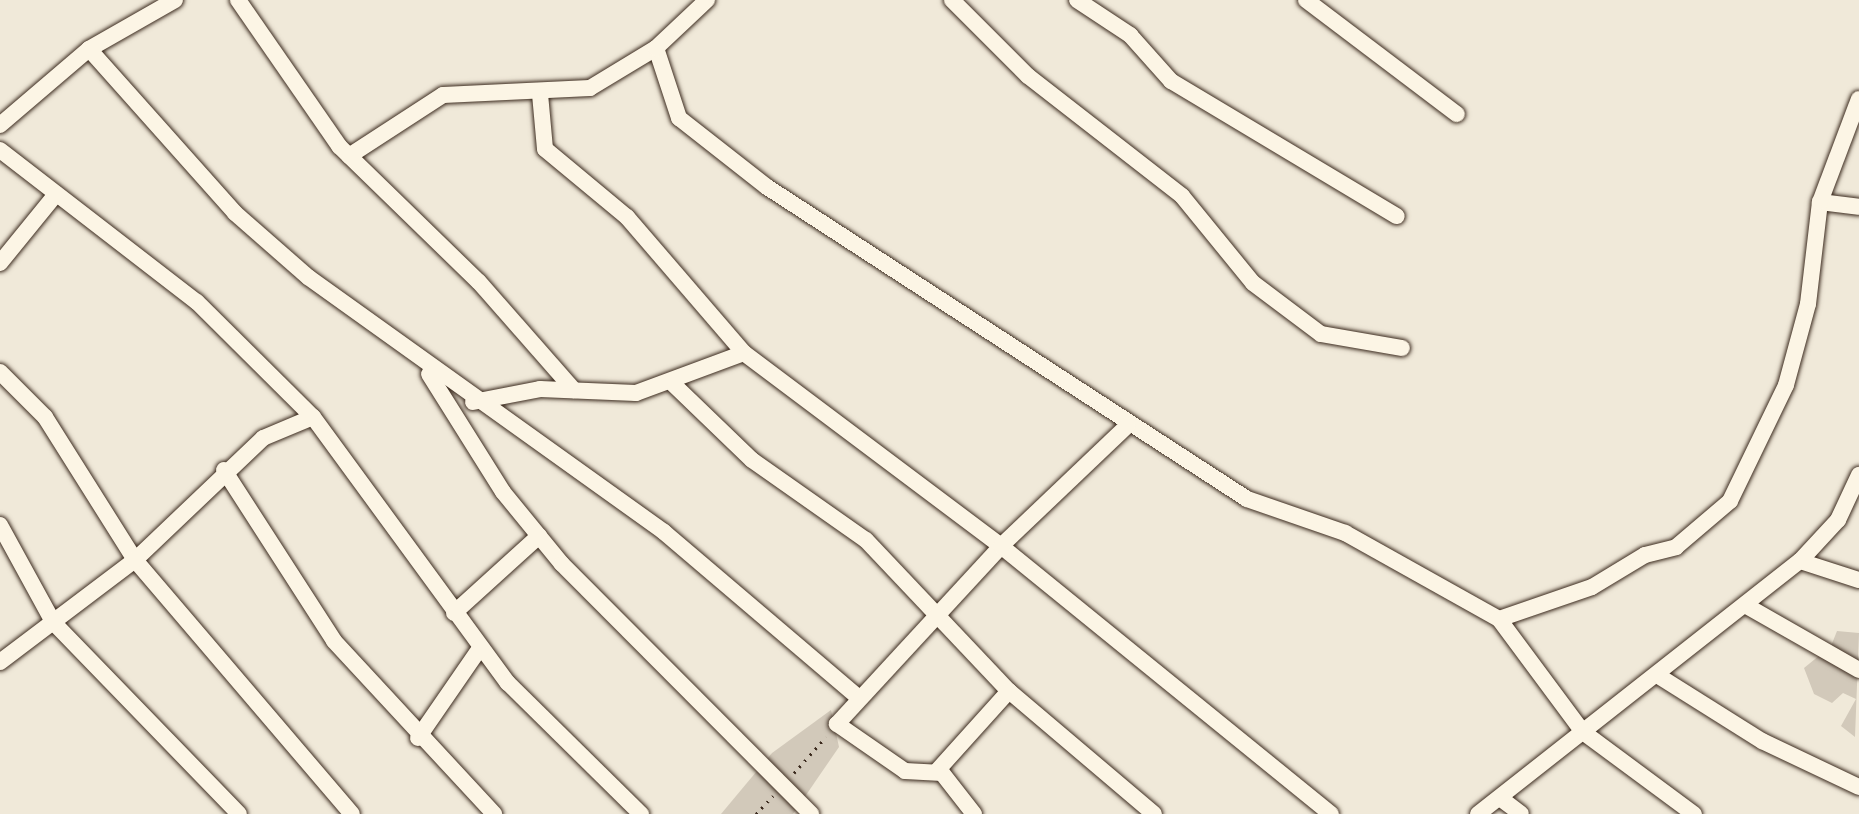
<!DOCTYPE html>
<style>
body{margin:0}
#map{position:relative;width:1859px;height:814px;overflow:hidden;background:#f0e9d9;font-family:Sriracha,sans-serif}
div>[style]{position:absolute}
.green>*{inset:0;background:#d2c9ba}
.path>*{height:3px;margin-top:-1.5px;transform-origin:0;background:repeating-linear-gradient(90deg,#3b2a1e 0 2px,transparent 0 8px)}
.roads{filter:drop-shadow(0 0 2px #3b2a1e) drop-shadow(0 0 2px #3b2a1e)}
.minor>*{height:16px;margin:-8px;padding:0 8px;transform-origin:8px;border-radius:8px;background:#fcf5e5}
span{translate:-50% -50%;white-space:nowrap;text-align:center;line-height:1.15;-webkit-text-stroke:7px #fcf5e5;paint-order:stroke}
</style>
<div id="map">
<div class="green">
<i style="clip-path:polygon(1837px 631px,1859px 633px,1855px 737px,1841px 726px,1856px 699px,1843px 693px,1832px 703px,1814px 694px,1804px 668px,1831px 646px)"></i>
<i style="clip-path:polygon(831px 710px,839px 747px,793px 814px,721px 814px,772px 753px)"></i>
</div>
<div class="path">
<i style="left:794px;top:773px;width:48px;rotate:-48.4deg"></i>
<i style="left:756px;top:814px;width:25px;rotate:-47deg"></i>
</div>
<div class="roads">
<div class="minor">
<i style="left:238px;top:0;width:178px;rotate:55.3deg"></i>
<i style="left:339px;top:146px;width:195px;rotate:44.2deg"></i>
<i style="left:479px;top:282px;width:144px;rotate:48.7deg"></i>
<i style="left:952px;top:0;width:107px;rotate:45deg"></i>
<i style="left:1028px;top:76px;width:195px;rotate:37.9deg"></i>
<i style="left:1182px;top:196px;width:112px;rotate:50.8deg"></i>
<i style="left:1253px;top:283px;width:85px;rotate:36.9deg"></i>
<i style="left:1321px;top:334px;width:82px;rotate:9.8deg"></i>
<i style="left:1077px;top:0;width:64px;rotate:33.4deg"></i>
<i style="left:1130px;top:35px;width:62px;rotate:48.3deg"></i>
<i style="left:1171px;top:81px;width:263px;rotate:30.9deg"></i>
<i style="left:1306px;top:0;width:189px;rotate:37.1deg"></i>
<i style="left:656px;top:48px;width:74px;rotate:71.8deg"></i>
<i style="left:679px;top:118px;width:112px;rotate:38.1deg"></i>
<i style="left:767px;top:187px;width:572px;rotate:33.02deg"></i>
<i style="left:1247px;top:499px;width:104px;rotate:19.1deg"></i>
<i style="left:1345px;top:533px;width:176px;rotate:29.2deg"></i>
<i style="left:1499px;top:619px;width:141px;rotate:53.4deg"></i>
<i style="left:1583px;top:732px;width:138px;rotate:36.5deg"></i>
<i style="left:89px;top:49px;width:220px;rotate:48.3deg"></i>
<i style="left:235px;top:213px;width:97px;rotate:41.2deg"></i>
<i style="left:308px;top:277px;width:438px;rotate:35.6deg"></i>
<i style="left:664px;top:532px;width:256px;rotate:40.4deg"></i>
<i style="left:540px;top:94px;width:55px;rotate:84.8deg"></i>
<i style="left:545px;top:149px;width:107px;rotate:39.7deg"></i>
<i style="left:627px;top:217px;width:179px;rotate:49.3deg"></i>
<i style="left:744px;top:353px;width:321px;rotate:36.9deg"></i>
<i style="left:1001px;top:546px;width:425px;rotate:39.1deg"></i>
<i style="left:0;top:125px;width:117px;rotate:-40.5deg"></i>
<i style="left:89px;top:49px;width:99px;rotate:-29.7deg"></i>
<i style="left:0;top:150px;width:249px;rotate:37.7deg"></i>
<i style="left:197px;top:302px;width:163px;rotate:44.8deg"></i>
<i style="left:349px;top:156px;width:112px;rotate:-33deg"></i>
<i style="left:443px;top:95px;width:147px;rotate:-2.7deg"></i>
<i style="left:590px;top:88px;width:77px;rotate:-31.2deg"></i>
<i style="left:656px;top:48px;width:70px;rotate:-43.3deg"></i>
<i style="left:1820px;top:202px;width:39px;rotate:7deg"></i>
<i style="left:0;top:263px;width:89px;rotate:-50.9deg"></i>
<i style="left:0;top:372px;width:64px;rotate:45deg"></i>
<i style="left:45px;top:417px;width:169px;rotate:57.8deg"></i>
<i style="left:135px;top:560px;width:334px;rotate:49.5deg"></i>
<i style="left:429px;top:374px;width:139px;rotate:57.9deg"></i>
<i style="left:503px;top:492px;width:93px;rotate:50.7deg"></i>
<i style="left:562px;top:564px;width:353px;rotate:45.1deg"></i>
<i style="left:671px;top:382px;width:112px;rotate:43.9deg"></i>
<i style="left:752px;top:460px;width:139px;rotate:35.1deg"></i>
<i style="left:866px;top:540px;width:208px;rotate:46.6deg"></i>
<i style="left:1009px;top:691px;width:190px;rotate:40.3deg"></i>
<i style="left:473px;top:402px;width:68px;rotate:-11deg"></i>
<i style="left:540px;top:389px;width:96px;rotate:2.4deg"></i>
<i style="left:636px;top:393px;width:115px;rotate:-20.3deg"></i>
<i style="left:224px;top:470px;width:203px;rotate:57.2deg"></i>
<i style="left:334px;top:641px;width:236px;rotate:47.2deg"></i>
<i style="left:0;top:525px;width:111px;rotate:61.3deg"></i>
<i style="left:53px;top:622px;width:267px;rotate:45.9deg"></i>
<i style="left:1800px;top:561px;width:62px;rotate:17.9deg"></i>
<i style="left:1745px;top:605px;width:131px;rotate:29.7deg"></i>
<i style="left:454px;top:613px;width:115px;rotate:-42.2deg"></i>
<i style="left:1499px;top:619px;width:98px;rotate:-19deg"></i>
<i style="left:1592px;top:587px;width:62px;rotate:-31.1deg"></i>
<i style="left:1645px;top:555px;width:32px;rotate:-14deg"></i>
<i style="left:1676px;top:547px;width:71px;rotate:-40.4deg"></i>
<i style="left:1730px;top:501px;width:129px;rotate:-64.2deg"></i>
<i style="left:1786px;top:385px;width:84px;rotate:-74.8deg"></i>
<i style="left:1808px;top:304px;width:103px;rotate:-83.3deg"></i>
<i style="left:1820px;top:202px;width:110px;rotate:-69.3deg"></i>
<i style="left:0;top:662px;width:169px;rotate:-37.1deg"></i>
<i style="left:135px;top:560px;width:177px;rotate:-43.6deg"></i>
<i style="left:263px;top:438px;width:54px;rotate:-22.8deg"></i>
<i style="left:313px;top:417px;width:330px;rotate:53.8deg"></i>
<i style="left:508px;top:683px;width:187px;rotate:44.6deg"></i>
<i style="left:1657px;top:675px;width:124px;rotate:32.2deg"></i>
<i style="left:1762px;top:741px;width:107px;rotate:25.4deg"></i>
<i style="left:418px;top:738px;width:109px;rotate:-55.4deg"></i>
<i style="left:936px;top:772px;width:109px;rotate:-48deg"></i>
<i style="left:1500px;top:798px;width:26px;rotate:37deg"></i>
<i style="left:974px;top:814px;width:52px;rotate:-128deg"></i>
<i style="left:942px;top:773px;width:37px;rotate:-177deg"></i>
<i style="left:905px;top:771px;width:83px;rotate:-145.3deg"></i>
<i style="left:837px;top:724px;width:242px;rotate:-47.3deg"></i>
<i style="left:1001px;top:546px;width:174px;rotate:-43.6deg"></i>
<i style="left:1478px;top:814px;width:410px;rotate:-38.2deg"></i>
<i style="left:1800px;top:561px;width:56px;rotate:-47.2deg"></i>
<i style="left:1838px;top:520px;width:50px;rotate:-65deg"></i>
</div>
</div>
</div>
